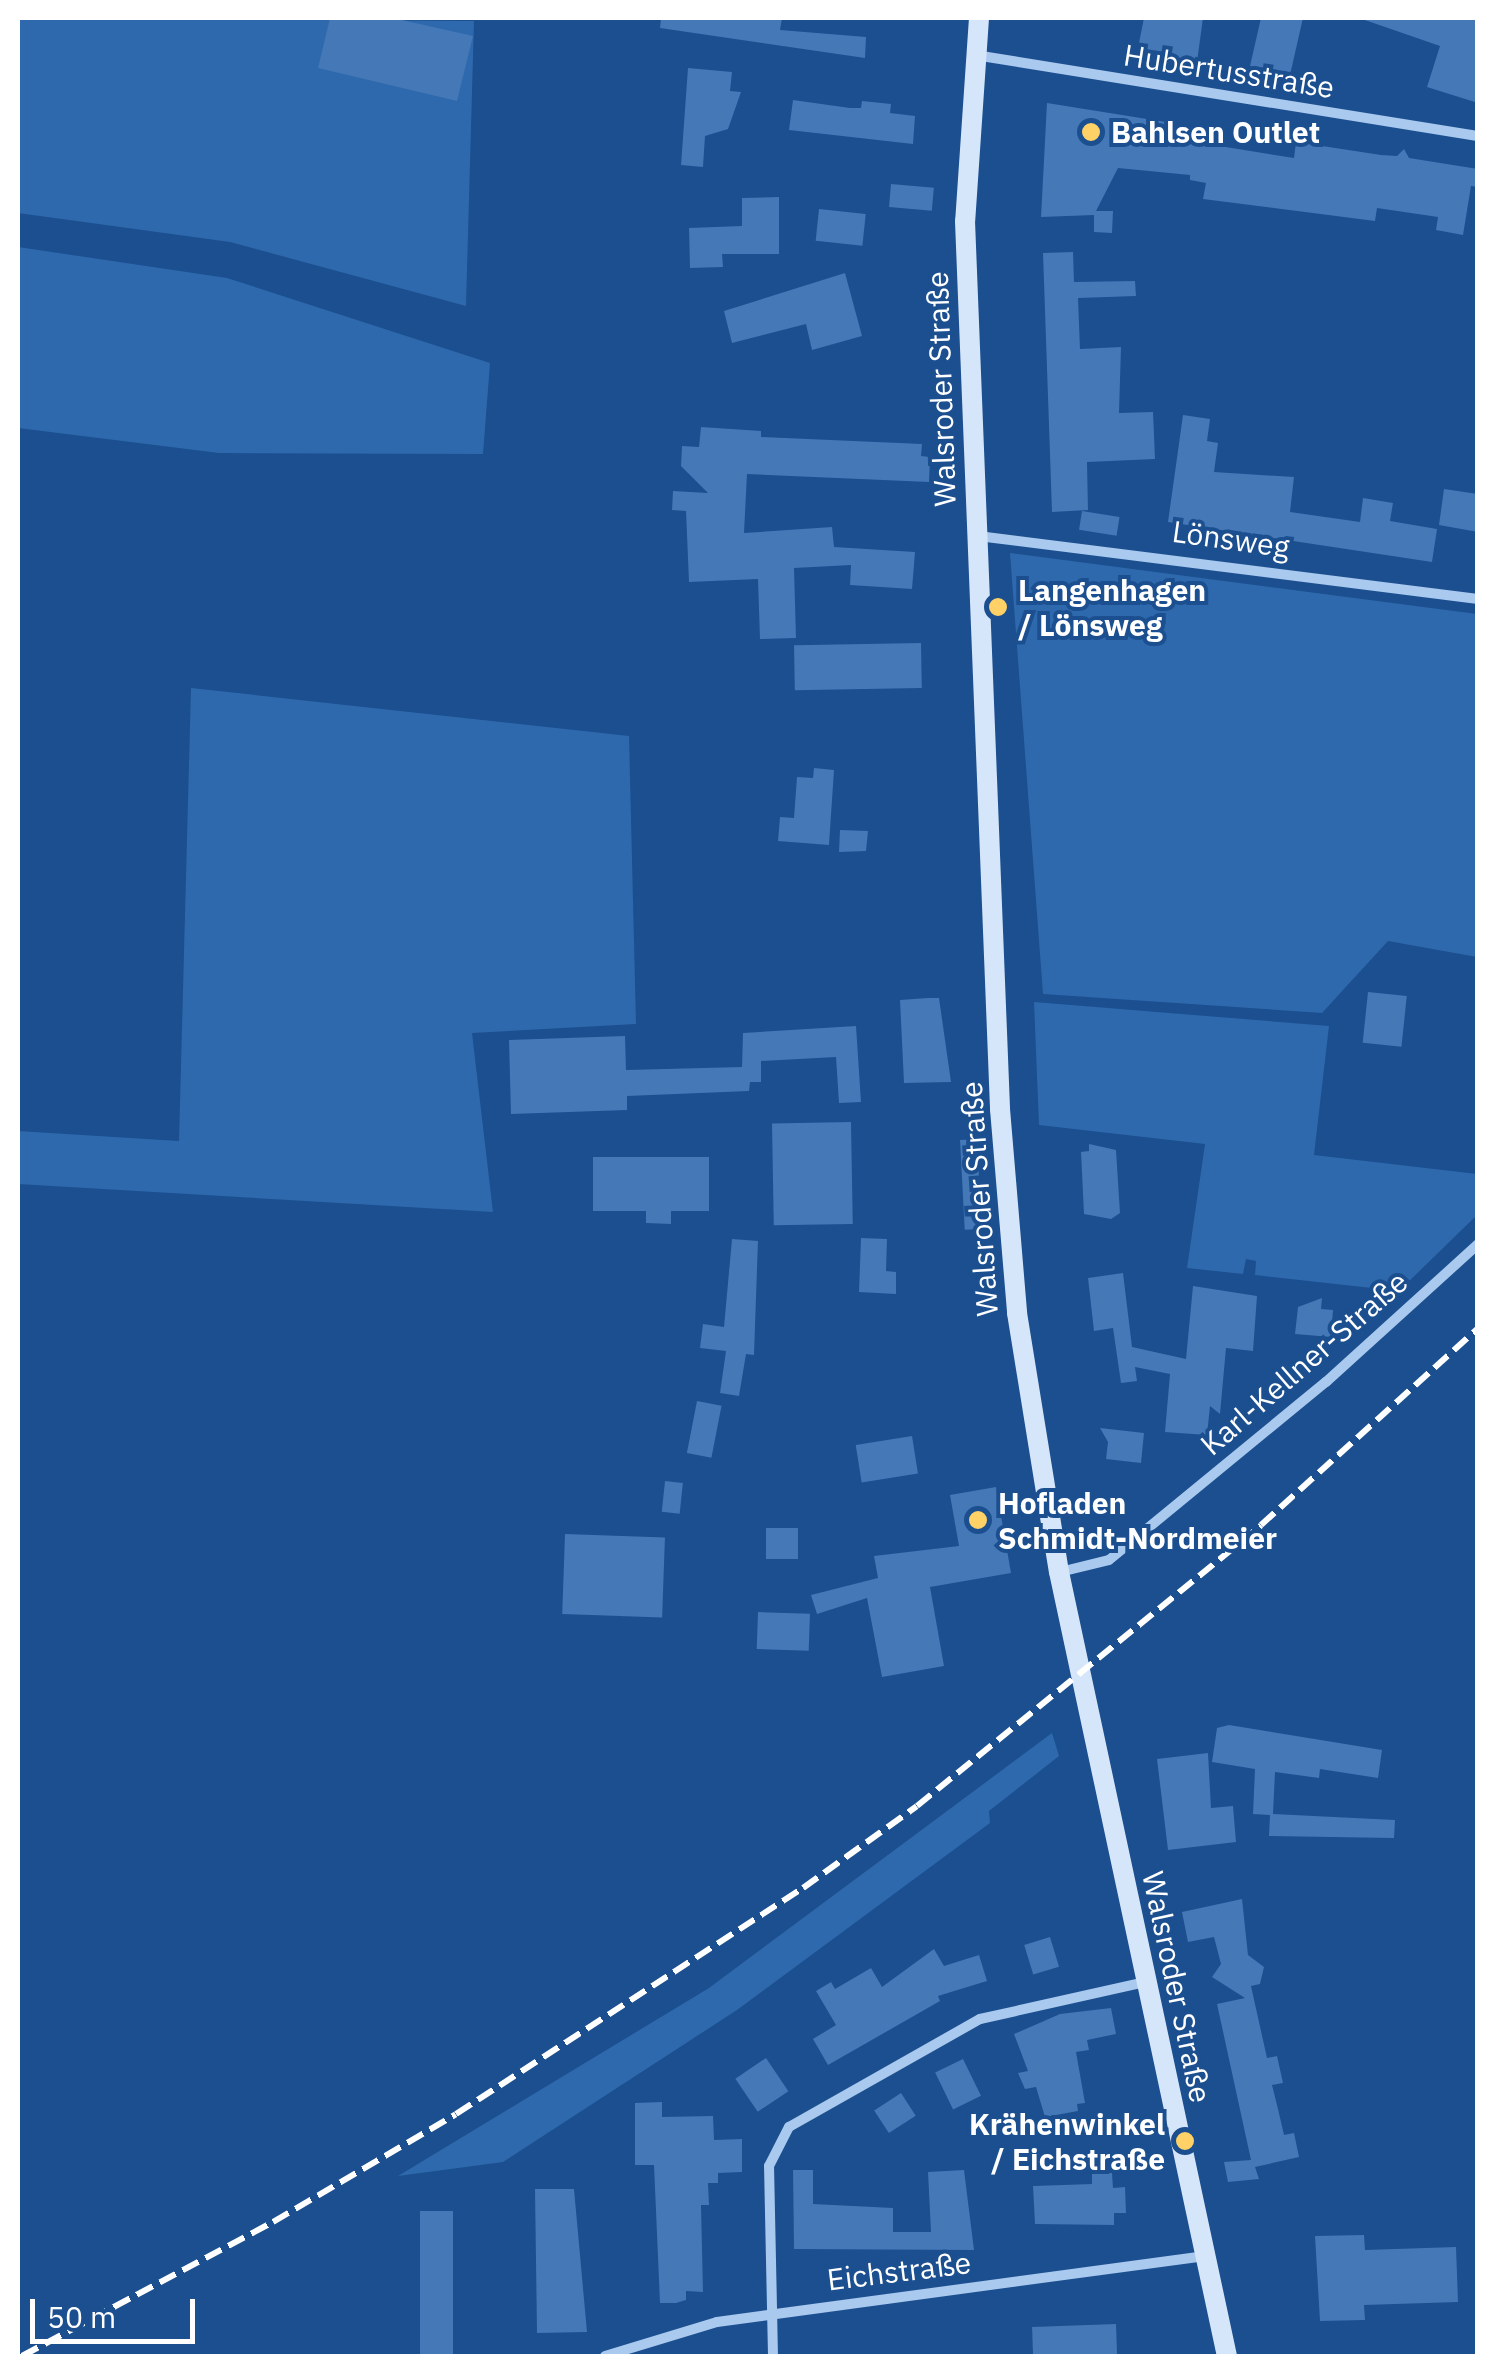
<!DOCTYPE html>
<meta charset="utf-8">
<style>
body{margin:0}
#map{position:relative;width:1495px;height:2374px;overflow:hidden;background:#1b4f8f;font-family:"IBM Plex Sans",sans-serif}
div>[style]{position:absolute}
.green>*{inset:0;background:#2e69ad}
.building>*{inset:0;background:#4478b7;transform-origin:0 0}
.street>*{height:10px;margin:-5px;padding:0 5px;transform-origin:5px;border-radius:5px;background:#a9c9ee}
.secondary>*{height:20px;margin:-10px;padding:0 10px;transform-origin:10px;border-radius:10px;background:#d6e6fa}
.rail>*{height:6px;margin-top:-3px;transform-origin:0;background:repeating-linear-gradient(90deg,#fff 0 18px,transparent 0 26px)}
.dots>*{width:28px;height:28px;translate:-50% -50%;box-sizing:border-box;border:5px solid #1b4f8f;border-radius:50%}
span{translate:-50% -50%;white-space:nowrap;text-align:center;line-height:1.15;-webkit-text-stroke:8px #1b4f8f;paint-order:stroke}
.street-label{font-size:30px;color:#fff}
.poi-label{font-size:30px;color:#fff;font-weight:700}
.left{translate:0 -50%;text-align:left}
.right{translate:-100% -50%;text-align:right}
.frame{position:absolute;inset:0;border:20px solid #fff;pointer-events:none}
.scale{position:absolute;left:30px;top:2299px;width:165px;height:45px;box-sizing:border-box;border:5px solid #fff;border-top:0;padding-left:12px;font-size:30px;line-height:35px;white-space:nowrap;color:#fff;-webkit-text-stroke:8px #1b4f8f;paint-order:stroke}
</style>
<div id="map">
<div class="green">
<i style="clip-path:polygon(18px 18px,474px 21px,466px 306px,230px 242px,18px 213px)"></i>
<i style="clip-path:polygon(18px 247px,227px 278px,490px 363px,483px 454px,219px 453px,18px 428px)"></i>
<i style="clip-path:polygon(1010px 553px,1477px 614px,1477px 957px,1388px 941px,1322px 1013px,1043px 994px)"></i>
<i style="clip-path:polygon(191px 688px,629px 736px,636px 1024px,472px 1033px,493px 1212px,18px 1184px,18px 1131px,179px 1141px)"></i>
<i style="clip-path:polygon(1034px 1002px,1329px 1026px,1314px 1155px,1477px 1174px,1477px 1215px,1399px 1291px,1255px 1275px,1256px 1261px,1246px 1259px,1243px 1274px,1187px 1268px,1205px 1144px,1039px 1125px)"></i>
<i style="clip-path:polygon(1052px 1733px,1059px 1756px,989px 1811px,990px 1823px,737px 2010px,503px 2162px,398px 2176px,709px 1988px)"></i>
</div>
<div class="building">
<i style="clip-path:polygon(330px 18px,393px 18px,473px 36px,457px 101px,318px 68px)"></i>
<i style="clip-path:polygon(661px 18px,782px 18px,780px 30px,866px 37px,865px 58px,660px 28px)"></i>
<i style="clip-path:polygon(1144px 18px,1203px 18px,1197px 62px,1137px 53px)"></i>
<i style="clip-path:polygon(1261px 18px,1303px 18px,1290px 75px,1250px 66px)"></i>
<i style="clip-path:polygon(1359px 18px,1478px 18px,1478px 103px,1427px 87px,1440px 46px)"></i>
<i style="clip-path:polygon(688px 68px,732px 72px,730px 91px,741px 92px,728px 129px,705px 136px,703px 167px,681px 165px)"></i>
<i style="clip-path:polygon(793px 100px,850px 108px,861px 108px,862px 101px,891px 104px,890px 113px,915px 116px,913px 144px,789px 130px)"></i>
<i style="clip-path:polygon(1047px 103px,1172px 123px,1170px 138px,1294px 158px,1296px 142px,1381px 155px,1397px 156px,1404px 149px,1409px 158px,1478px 169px,1478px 187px,1471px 186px,1463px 235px,1436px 230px,1438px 217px,1377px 208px,1375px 221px,1203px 199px,1206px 183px,1190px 180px,1190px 175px,1118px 168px,1096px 211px,1113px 211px,1112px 233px,1094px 232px,1094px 215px,1041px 217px)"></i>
<i style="left:891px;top:184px;width:43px;height:23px;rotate:5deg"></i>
<i style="clip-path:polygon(779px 197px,779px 254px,722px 254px,723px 267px,690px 268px,689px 228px,742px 226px,742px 198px)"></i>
<i style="left:819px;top:209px;width:47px;height:32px;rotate:6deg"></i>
<i style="clip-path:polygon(1073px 252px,1074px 282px,1135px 281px,1136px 296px,1078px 298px,1080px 349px,1121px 347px,1119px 413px,1153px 412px,1155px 459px,1087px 462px,1088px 510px,1052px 512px,1043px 253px)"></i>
<i style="clip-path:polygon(845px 273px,862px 336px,812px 350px,806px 324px,732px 343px,724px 311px)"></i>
<i style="clip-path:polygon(1183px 415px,1210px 419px,1207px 441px,1218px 443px,1214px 472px,1294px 477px,1290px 512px,1360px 522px,1363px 498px,1393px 503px,1390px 521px,1437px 529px,1432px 562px,1168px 522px)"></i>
<i style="clip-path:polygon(701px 427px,761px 431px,761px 437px,922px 444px,921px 456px,930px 457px,929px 482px,747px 474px,744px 533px,832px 527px,834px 547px,915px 552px,912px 589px,850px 585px,851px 565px,794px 568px,796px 638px,760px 639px,758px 579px,689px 582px,686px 511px,672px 510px,673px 491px,708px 493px,681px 466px,682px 446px,699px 447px)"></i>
<i style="clip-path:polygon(1444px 489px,1478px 494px,1478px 532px,1439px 525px)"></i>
<i style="left:1082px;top:511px;width:38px;height:19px;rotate:9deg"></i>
<i style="left:921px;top:643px;width:45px;height:127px;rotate:89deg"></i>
<i style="clip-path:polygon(814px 768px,834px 770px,829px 845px,778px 841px,780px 817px,794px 818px,797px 777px,813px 778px)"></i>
<i style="clip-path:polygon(840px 830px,868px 831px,866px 851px,839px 852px)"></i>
<i style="left:1368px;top:992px;width:39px;height:51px;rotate:6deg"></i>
<i style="clip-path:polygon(928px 998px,939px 998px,951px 1082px,904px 1083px,900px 1000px)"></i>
<i style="clip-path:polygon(856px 1026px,861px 1102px,839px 1103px,836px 1057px,761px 1061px,761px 1082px,750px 1082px,749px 1091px,627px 1096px,627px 1110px,511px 1114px,509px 1040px,625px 1036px,626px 1070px,742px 1067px,743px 1033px)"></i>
<i style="left:851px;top:1122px;width:102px;height:79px;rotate:89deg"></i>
<i style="left:977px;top:1139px;width:90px;height:17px;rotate:87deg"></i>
<i style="clip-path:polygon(1089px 1144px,1116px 1150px,1120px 1213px,1111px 1219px,1084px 1214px,1081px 1152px,1089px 1151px)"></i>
<i style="clip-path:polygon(593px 1157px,709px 1157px,709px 1211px,671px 1211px,671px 1224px,646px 1223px,646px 1211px,593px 1211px)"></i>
<i style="clip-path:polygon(861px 1238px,887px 1239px,886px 1271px,896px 1272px,896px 1294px,859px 1292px)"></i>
<i style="clip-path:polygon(732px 1239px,758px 1241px,754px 1355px,746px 1354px,739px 1396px,720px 1393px,726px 1351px,700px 1348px,703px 1324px,724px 1327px)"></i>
<i style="clip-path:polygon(1123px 1273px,1132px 1347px,1186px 1359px,1193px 1286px,1257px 1296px,1253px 1351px,1226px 1348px,1220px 1414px,1210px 1406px,1207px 1435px,1165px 1432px,1170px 1374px,1135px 1367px,1137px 1381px,1121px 1383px,1113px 1328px,1094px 1331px,1088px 1278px)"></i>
<i style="clip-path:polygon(1322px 1298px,1321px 1309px,1333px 1310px,1331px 1337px,1295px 1334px,1298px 1307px)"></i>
<i style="left:697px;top:1401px;width:25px;height:53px;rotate:11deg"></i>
<i style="clip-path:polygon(1100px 1428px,1144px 1433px,1141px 1463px,1106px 1459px,1108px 1442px)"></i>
<i style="left:912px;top:1436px;width:38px;height:57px;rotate:81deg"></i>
<i style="left:665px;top:1481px;width:18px;height:31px;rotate:6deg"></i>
<i style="clip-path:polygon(996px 1487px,1011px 1573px,930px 1587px,944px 1666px,882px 1677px,867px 1598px,817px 1614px,811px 1595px,878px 1578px,874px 1556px,959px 1546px,950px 1495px)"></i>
<i style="left:766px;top:1528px;width:32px;height:31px"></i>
<i style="left:565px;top:1534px;width:100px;height:80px;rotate:2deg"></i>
<i style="left:758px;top:1612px;width:52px;height:37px;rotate:2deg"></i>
<i style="clip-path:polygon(1229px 1725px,1382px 1750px,1378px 1778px,1320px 1769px,1319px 1778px,1275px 1772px,1273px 1814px,1395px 1820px,1394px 1838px,1269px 1836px,1270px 1815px,1253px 1814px,1255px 1769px,1212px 1762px,1217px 1728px)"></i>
<i style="clip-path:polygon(1208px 1753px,1211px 1808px,1233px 1806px,1236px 1842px,1168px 1850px,1157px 1759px)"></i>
<i style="clip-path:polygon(1242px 1899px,1248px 1955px,1264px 1967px,1260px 1984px,1251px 1986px,1267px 2058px,1277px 2056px,1283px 2083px,1272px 2085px,1278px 2109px,1284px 2135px,1294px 2133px,1299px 2157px,1255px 2167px,1259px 2179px,1228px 2182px,1224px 2162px,1251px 2160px,1217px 2004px,1245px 1998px,1212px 1977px,1221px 1964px,1214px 1937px,1188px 1942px,1182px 1912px)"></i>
<i style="left:1050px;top:1937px;width:31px;height:27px;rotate:73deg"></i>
<i style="clip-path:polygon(934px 1949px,944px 1966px,979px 1955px,987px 1981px,938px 1996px,940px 2001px,828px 2065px,813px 2039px,836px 2025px,816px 1991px,831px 1982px,835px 1989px,871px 1968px,882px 1987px)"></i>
<i style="clip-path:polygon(1111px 2008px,1116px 2034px,1087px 2040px,1089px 2050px,1076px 2052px,1085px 2103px,1077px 2104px,1078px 2111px,1045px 2117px,1036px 2087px,1025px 2089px,1018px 2073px,1028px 2071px,1014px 2034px,1060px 2014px)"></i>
<i style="left:766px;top:2058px;width:40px;height:37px;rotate:56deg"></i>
<i style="left:963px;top:2059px;width:41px;height:31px;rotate:64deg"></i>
<i style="left:901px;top:2093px;width:27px;height:32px;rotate:57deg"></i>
<i style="clip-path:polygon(662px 2102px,662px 2117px,713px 2116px,714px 2140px,742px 2139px,742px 2172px,718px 2173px,718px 2183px,708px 2183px,709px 2205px,701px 2205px,703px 2292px,686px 2291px,686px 2300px,676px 2303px,660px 2303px,654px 2165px,635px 2165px,635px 2103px)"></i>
<i style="clip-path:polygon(793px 2170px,813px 2170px,813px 2204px,893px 2208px,893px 2232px,931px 2232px,928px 2172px,964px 2170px,974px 2250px,794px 2249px)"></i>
<i style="clip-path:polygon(1112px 2173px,1113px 2188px,1125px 2187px,1126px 2213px,1114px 2213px,1114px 2225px,1035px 2224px,1033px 2186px,1092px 2184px,1092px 2174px)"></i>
<i style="clip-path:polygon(535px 2189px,574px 2189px,587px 2332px,537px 2333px)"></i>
<i style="left:420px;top:2211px;width:33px;height:145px"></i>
<i style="clip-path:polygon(1364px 2235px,1365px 2250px,1456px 2247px,1458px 2302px,1364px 2305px,1365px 2320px,1320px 2321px,1315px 2236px)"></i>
<i style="left:1116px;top:2324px;width:32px;height:84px;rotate:88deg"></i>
</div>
<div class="street">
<i style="left:975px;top:55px;width:509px;rotate:9.15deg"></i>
<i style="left:978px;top:536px;width:504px;rotate:7.18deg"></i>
<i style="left:1060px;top:1572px;width:50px;rotate:-13.8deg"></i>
<i style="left:1109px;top:1560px;width:281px;rotate:-39.4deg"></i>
<i style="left:1326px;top:1382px;width:205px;rotate:-42.2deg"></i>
<i style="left:605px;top:2356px;width:117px;rotate:-16.9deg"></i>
<i style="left:717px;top:2322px;width:491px;rotate:-7.7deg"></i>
<i style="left:773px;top:2356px;width:190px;rotate:-91.2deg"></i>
<i style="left:769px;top:2166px;width:44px;rotate:-62.9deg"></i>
<i style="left:789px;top:2127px;width:219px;rotate:-29.5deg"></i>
<i style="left:980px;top:2019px;width:170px;rotate:-12.6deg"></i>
</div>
<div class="secondary">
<i style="left:979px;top:18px;width:203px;rotate:93.9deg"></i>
<i style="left:965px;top:221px;width:889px;rotate:87.74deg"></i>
<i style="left:1000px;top:1109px;width:205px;rotate:85.2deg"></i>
<i style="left:1017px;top:1313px;width:262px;rotate:80.8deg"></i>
<i style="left:1059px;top:1572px;width:802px;rotate:77.91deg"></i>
</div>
<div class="rail">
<i style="left:22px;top:2356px;width:285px;rotate:-28.1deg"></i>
<i style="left:273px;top:2222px;width:212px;rotate:-30.5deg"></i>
<i style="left:456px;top:2114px;width:414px;rotate:-33.1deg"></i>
<i style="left:803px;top:1888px;width:140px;rotate:-35.7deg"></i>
<i style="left:917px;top:1806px;width:444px;rotate:-39.2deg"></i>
<i style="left:1261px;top:1525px;width:293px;rotate:-42.2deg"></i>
</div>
<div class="dots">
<i style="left:1091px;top:132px;background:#ffd166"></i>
<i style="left:998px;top:607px;background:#ffd166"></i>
<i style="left:978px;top:1520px;background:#ffd166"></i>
<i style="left:1185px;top:2141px;background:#ffd166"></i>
</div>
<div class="street-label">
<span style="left:1229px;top:71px;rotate:9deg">Hubertusstraße</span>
<span style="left:941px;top:389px;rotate:-92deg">Walsroder Straße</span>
<span style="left:1231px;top:539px;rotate:8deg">Lönsweg</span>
<span style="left:979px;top:1199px;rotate:-94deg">Walsroder Straße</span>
<span style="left:1304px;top:1363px;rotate:-41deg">Karl-Kellner-Straße</span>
<span style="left:1177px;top:1987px;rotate:78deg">Walsroder Straße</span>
<span style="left:899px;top:2271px;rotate:-7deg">Eichstraße</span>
</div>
<div class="poi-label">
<span class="left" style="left:1111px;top:132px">Bahlsen Outlet</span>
<span class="left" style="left:1018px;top:607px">Langenhagen<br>/ Lönsweg</span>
<span class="left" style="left:998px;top:1520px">Hofladen<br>Schmidt-Nordmeier</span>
<span class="right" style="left:1165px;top:2141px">Krähenwinkel<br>/ Eichstraße</span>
</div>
<div class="frame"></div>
<div class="scale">50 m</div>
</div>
